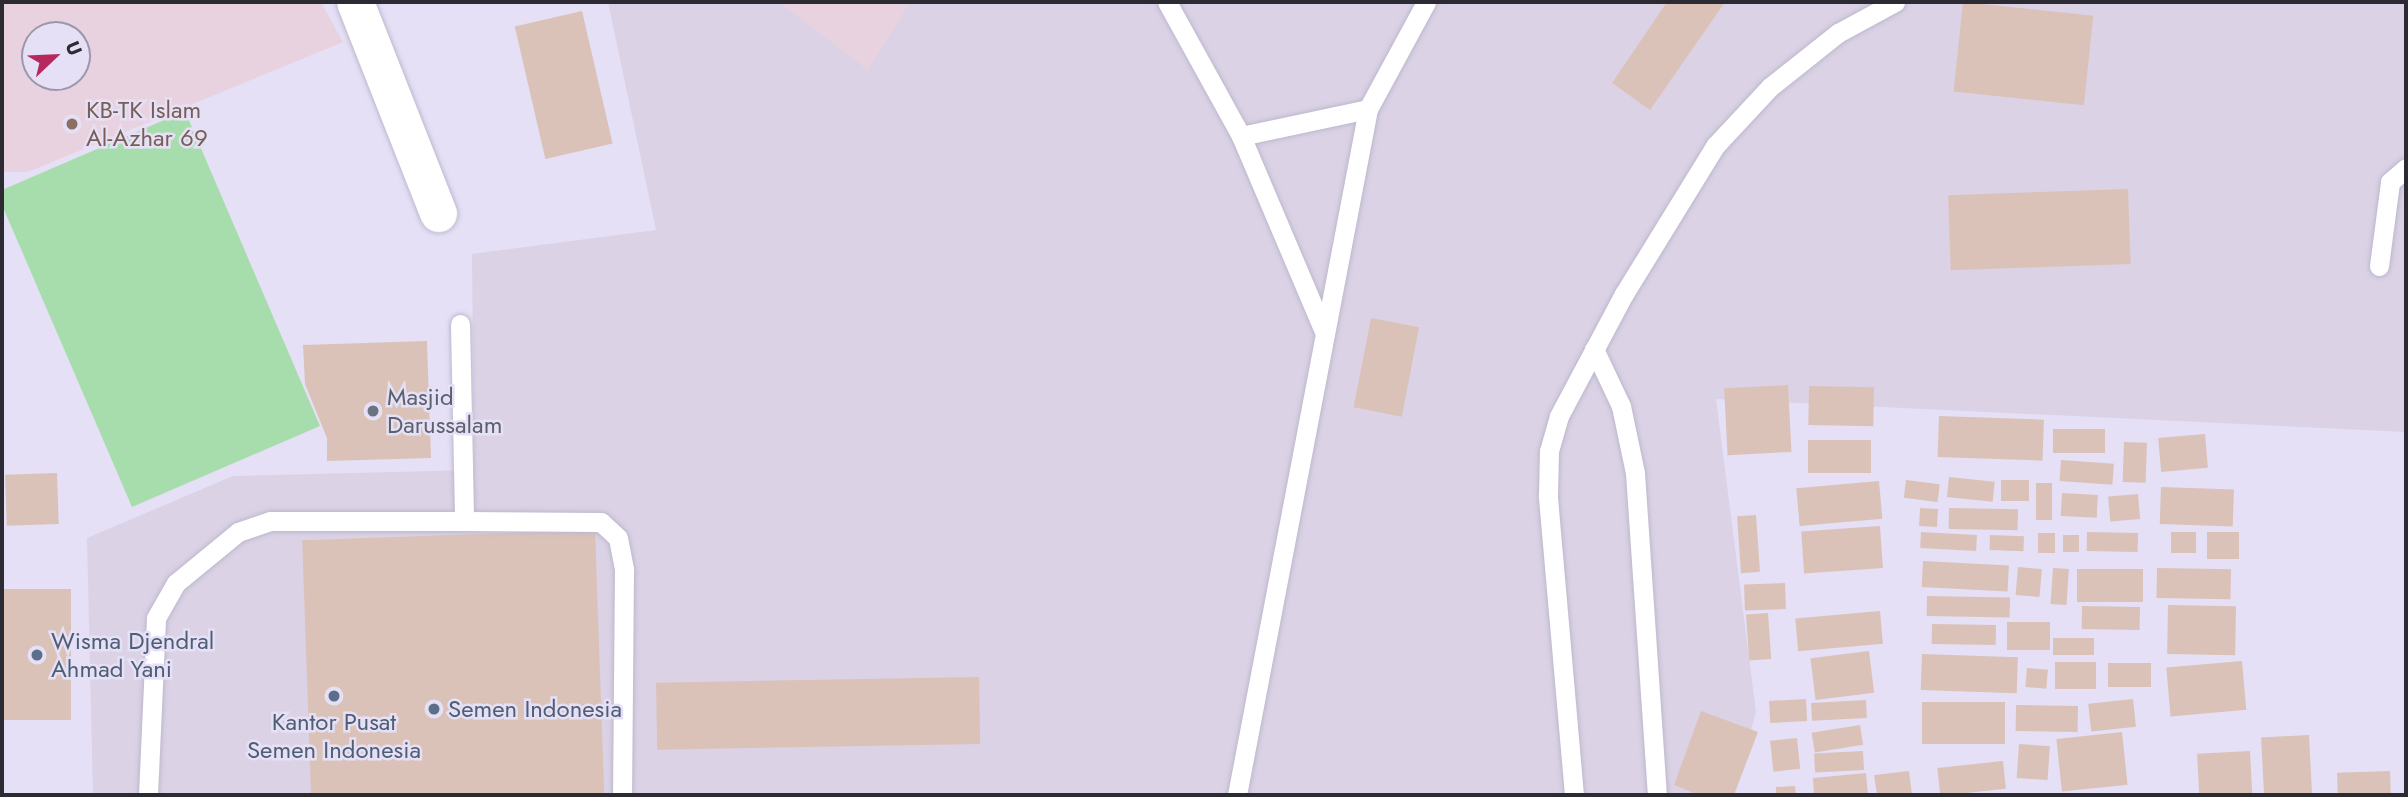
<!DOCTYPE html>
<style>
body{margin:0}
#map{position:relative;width:2408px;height:797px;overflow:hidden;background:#e5e0f6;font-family:Jost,sans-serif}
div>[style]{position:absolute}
.industrial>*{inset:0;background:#dbd2e5}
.education>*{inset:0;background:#e8d2e0}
.green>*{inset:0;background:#a7ddad}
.building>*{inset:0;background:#dac2b8;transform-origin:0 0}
.roads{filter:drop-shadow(0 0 2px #bdb8cd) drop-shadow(0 0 2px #bdb8cd)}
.lane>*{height:19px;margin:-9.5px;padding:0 9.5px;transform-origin:9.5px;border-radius:9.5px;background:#fff}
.street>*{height:37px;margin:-18.5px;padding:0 18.5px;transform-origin:18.5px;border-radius:18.5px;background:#fff}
.dots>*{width:19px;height:19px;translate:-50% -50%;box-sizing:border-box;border:4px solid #e5e0f6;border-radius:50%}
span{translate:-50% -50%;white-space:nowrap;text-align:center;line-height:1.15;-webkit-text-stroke:5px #e5e0f6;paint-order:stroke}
.education-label{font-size:24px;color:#785e54}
.left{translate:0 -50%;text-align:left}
.worship-label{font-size:24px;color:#5b616d}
.service-label{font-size:24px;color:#4e5e75}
.frame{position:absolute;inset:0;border:4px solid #2c2a32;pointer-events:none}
.north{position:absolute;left:21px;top:21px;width:70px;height:70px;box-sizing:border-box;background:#e5e0f6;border:2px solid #9b97a8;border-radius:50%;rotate:67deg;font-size:19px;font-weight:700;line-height:28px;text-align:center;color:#2c2a32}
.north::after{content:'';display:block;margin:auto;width:24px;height:32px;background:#b7295c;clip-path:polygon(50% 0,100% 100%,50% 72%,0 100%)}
</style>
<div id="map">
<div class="industrial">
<i style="clip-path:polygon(608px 2px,2406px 2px,2406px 432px,1716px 399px,1756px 712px,1733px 795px,93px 795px,87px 538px,233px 476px,474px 470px,472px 254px,656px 230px)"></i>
</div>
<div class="education">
<i style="clip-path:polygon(evenodd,2px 2px,321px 2px,343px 42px,28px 172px,2px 172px,2px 2px,35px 35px,77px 35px,77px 77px,35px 77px,35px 35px)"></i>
<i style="clip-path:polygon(779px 2px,910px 2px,868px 70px)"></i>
</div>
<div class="green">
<i style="clip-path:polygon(185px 111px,320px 426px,132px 507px,2px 205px,2px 190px)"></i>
</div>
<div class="building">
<i style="clip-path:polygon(1667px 2px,1725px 2px,1650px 110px,1612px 83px)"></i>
<i style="left:1963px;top:2px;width:131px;height:90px;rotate:6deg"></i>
<i style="left:582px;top:11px;width:136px;height:69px;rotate:77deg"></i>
<i style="left:2128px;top:189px;width:75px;height:180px;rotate:88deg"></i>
<i style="left:1371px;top:318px;width:49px;height:91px;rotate:11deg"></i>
<i style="clip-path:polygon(427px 341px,431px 458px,327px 461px,327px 438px,305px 384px,303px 345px)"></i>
<i style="left:1788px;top:385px;width:67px;height:64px;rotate:87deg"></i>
<i style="left:1809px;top:386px;width:65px;height:39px;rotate:1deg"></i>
<i style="left:1939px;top:416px;width:105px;height:41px;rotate:2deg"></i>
<i style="left:2053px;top:429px;width:52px;height:24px"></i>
<i style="left:2205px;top:434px;width:34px;height:47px;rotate:85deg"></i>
<i style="left:1871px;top:440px;width:33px;height:63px;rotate:90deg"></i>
<i style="left:2124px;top:442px;width:23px;height:40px;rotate:2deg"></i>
<i style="left:2061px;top:460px;width:53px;height:21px;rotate:4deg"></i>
<i style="left:57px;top:473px;width:51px;height:52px;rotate:88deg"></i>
<i style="left:1949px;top:477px;width:46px;height:20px;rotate:6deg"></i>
<i style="left:1906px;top:480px;width:34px;height:18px;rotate:7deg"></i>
<i style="left:2001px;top:480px;width:28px;height:21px"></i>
<i style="left:1879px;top:481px;width:38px;height:83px;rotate:85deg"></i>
<i style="left:2036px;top:483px;width:16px;height:37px"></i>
<i style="left:2161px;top:487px;width:73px;height:37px;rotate:2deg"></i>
<i style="left:2062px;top:493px;width:36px;height:23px;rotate:3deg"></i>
<i style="left:2138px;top:494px;width:25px;height:30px;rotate:85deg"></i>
<i style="left:1920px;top:508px;width:18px;height:18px;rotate:3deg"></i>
<i style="left:1949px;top:508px;width:69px;height:21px;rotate:1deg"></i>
<i style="left:1756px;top:515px;width:57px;height:19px;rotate:86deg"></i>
<i style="left:1880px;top:526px;width:42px;height:79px;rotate:86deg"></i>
<i style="left:595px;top:530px;width:265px;height:293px;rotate:88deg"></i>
<i style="left:1921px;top:532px;width:56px;height:16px;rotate:3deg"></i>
<i style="left:2087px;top:532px;width:51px;height:19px;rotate:1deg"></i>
<i style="left:2171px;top:532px;width:25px;height:21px"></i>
<i style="left:2207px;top:532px;width:32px;height:27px"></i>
<i style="left:2038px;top:533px;width:17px;height:20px"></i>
<i style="left:1990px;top:535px;width:34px;height:15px;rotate:2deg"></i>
<i style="left:2063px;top:535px;width:16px;height:17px"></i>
<i style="left:1923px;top:561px;width:86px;height:26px;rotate:3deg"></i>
<i style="left:2018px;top:567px;width:24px;height:28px;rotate:5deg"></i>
<i style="left:2053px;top:568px;width:16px;height:36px;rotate:4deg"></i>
<i style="left:2157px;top:568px;width:74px;height:30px;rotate:1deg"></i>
<i style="left:2077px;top:569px;width:66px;height:33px"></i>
<i style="left:1785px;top:583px;width:26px;height:41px;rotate:88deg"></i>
<i style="left:71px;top:589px;width:131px;height:69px;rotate:90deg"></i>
<i style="left:1927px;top:596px;width:83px;height:20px;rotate:1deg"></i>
<i style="left:2168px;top:605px;width:68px;height:49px;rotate:1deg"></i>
<i style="left:2082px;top:606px;width:58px;height:23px;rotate:1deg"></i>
<i style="left:1880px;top:611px;width:33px;height:85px;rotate:85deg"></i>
<i style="left:1768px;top:613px;width:46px;height:22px;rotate:86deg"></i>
<i style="left:2007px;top:622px;width:43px;height:28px"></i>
<i style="left:1932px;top:624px;width:64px;height:20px;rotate:1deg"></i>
<i style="left:2053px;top:638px;width:41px;height:17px"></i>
<i style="left:1869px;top:651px;width:42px;height:59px;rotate:83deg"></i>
<i style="left:1922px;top:654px;width:96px;height:36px;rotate:2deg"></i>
<i style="left:2242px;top:661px;width:49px;height:76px;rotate:85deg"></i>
<i style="left:2096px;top:662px;width:27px;height:41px;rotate:90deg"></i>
<i style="left:2108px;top:663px;width:43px;height:24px"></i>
<i style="left:2027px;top:668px;width:21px;height:19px;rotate:5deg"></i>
<i style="left:979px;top:677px;width:67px;height:323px;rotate:89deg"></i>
<i style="left:1806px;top:699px;width:22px;height:37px;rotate:87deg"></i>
<i style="left:2133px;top:699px;width:28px;height:45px;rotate:84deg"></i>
<i style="left:1866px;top:700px;width:18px;height:55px;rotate:87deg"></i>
<i style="left:1922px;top:702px;width:83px;height:42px"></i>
<i style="left:2016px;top:705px;width:62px;height:26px;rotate:1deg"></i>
<i style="clip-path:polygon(1701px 711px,1758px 732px,1734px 795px,1699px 795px,1674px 785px)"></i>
<i style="left:1860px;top:725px;width:20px;height:49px;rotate:81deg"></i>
<i style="left:2122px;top:732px;width:53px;height:66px;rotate:84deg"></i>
<i style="left:2309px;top:735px;width:60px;height:48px;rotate:87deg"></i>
<i style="left:1797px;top:738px;width:31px;height:27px;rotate:84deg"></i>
<i style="left:2019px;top:744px;width:31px;height:34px;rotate:4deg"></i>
<i style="left:1863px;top:751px;width:19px;height:49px;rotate:87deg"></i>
<i style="left:2250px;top:751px;width:43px;height:53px;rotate:87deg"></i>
<i style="left:2003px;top:761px;width:28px;height:66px;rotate:84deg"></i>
<i style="clip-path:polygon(1909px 771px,1912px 795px,1877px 795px,1874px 775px)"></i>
<i style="left:2390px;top:771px;width:24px;height:53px;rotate:88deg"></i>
<i style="clip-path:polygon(1866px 773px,1868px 795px,1814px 795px,1813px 778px)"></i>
<i style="clip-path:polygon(1795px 786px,1796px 795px,1776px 795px,1776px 787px)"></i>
</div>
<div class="roads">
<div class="lane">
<i style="left:1167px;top:2px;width:153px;rotate:61.1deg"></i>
<i style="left:1241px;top:136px;width:215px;rotate:67deg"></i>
<i style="left:1241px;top:136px;width:130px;rotate:-12deg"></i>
<i style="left:2379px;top:266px;width:85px;rotate:-82.5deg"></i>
<i style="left:2390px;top:182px;width:21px;rotate:-41deg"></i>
<i style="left:460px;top:324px;width:197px;rotate:88.8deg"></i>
<i style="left:1594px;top:349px;width:63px;rotate:64.7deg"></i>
<i style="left:1621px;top:406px;width:68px;rotate:78.2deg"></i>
<i style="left:1635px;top:473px;width:323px;rotate:86.1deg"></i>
<i style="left:148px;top:795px;width:177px;rotate:-87.4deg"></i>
<i style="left:156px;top:618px;width:40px;rotate:-60.3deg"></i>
<i style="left:176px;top:583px;width:80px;rotate:-39.4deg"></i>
<i style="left:238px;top:532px;width:34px;rotate:-19deg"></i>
<i style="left:270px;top:521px;width:194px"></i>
<i style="left:464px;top:521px;width:137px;rotate:0.4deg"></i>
<i style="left:601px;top:522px;width:23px;rotate:43deg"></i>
<i style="left:618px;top:538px;width:33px;rotate:79deg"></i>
<i style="left:624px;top:570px;width:225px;rotate:90.5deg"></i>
<i style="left:1237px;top:795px;width:698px;rotate:-79.19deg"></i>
<i style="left:1368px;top:109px;width:122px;rotate:-61.5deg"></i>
<i style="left:1574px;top:795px;width:301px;rotate:-95deg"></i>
<i style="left:1548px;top:495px;width:44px;rotate:-88.7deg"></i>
<i style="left:1549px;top:451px;width:36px;rotate:-74deg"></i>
<i style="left:1559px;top:416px;width:138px;rotate:-62deg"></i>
<i style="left:1624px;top:294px;width:174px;rotate:-58.4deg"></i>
<i style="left:1715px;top:146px;width:81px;rotate:-47deg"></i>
<i style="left:1770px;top:87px;width:87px;rotate:-38.5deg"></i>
<i style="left:1838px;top:33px;width:65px;rotate:-28.5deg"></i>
</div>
<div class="street">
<i style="left:355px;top:2px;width:227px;rotate:68.5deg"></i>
</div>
</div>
<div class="dots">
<i style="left:72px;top:124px;background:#8d6e63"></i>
<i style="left:373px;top:411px;background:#6b7280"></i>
<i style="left:37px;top:655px;background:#5c6f8a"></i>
<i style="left:334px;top:696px;background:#5c6f8a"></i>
<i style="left:434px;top:709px;background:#5c6f8a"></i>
</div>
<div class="education-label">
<span class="left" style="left:86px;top:124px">KB-TK Islam<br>Al-Azhar 69</span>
</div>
<div class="worship-label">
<span class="left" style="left:387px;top:411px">Masjid<br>Darussalam</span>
</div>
<div class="service-label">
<span class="left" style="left:51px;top:655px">Wisma Djendral<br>Ahmad Yani</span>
<span class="left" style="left:448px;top:709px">Semen Indonesia</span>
<span style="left:334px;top:736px">Kantor Pusat<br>Semen Indonesia</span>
</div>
<div class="frame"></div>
<div class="north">U</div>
</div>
